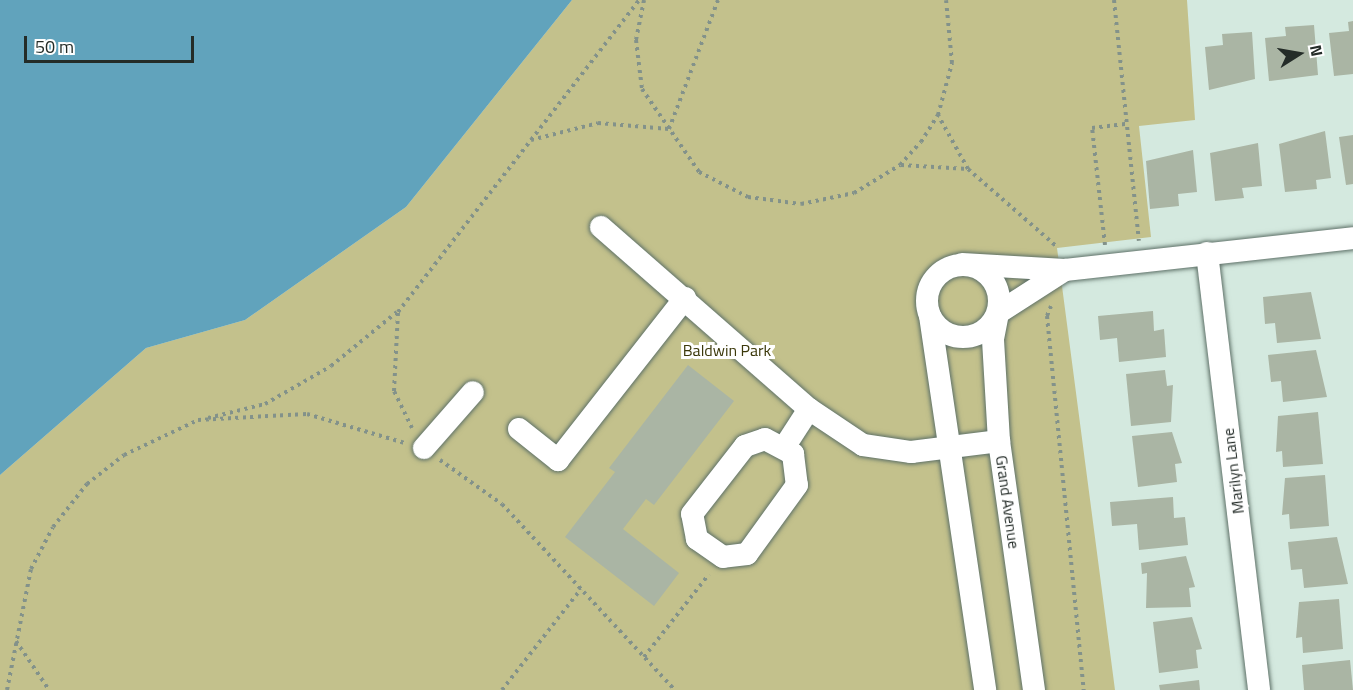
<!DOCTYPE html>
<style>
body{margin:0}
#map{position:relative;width:1353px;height:690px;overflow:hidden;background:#d4e9df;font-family:"Titillium Web",sans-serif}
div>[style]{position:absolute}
.green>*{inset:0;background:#c3c18c}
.water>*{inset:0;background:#61a3bc}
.building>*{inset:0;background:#aab5a4}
.path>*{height:4px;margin-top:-2px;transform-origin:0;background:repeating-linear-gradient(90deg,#83928a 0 3px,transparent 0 7.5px)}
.roads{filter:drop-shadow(0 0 2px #5e7168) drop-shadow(0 0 2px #5e7168)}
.minor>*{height:22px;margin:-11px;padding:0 11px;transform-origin:11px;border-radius:11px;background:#fff}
.minor>.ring{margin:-11px;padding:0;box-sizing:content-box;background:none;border:22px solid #fff;border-radius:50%}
span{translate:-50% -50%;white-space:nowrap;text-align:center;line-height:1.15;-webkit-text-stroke:6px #fff;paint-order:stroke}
.park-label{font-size:16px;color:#3b380a}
.street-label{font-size:16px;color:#242c28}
.north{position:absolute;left:1269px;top:24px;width:60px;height:60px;-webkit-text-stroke:4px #fff;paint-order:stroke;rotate:79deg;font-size:16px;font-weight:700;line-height:24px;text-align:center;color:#242c28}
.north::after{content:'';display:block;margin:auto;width:21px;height:27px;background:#242c28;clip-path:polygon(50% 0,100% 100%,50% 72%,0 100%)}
.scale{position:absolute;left:24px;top:36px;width:170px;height:27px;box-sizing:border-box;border:3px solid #242c28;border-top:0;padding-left:8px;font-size:18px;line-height:21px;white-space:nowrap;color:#242c28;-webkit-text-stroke:4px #fff;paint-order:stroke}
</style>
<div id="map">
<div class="green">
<i style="clip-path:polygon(572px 0,1187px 0,1195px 120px,1139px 126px,1151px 237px,1057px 248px,1115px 690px,0 690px,0 475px,146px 348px,245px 320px,406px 207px)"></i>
</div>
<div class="water">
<i style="clip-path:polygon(0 0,572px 0,406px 207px,245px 320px,146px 348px,0 475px)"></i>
</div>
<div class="building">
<i style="clip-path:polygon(1353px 21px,1353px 74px,1334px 76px,1329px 33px,1349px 31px,1348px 22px)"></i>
<i style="clip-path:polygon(1314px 25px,1318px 75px,1269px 81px,1265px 38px,1286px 36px,1285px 27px)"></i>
<i style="clip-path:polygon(1252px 32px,1255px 79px,1209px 90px,1205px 47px,1223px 45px,1222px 34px)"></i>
<i style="clip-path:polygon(1325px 131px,1331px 178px,1316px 180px,1317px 189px,1285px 192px,1279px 144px)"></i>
<i style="clip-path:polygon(1353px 135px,1353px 184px,1346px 185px,1339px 137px)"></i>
<i style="clip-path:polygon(1258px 143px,1262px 186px,1242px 188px,1244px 198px,1215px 201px,1210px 153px)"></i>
<i style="clip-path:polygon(1193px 150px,1197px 192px,1178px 194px,1179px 206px,1150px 209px,1146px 161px)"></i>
<i style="clip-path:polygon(1311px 292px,1321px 339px,1277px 343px,1275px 323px,1265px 324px,1263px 297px)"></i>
<i style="clip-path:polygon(1153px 311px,1154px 331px,1164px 329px,1166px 357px,1119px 362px,1117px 338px,1100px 340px,1098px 316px)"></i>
<i style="clip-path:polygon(1316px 350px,1327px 397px,1283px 402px,1281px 381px,1271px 382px,1268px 355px)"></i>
<i style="clip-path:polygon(688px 365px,734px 401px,654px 505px,646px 499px,623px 529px,679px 573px,654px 606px,565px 537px,615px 472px,609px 468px)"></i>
<i style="clip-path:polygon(1165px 370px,1167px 386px,1173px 385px,1171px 422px,1131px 426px,1126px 374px)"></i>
<i style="clip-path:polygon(1318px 412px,1323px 464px,1283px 467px,1282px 451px,1276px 452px,1278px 416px)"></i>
<i style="clip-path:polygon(1172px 432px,1182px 463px,1175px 464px,1177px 482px,1138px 487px,1132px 436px)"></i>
<i style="clip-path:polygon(1325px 475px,1329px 526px,1290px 529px,1289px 514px,1282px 515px,1285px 478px)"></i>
<i style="clip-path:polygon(1173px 497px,1174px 518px,1185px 517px,1188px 545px,1139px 550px,1137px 524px,1112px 526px,1110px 502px)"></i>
<i style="clip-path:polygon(1337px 537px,1348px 584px,1304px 588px,1302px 569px,1291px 570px,1288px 542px)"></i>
<i style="clip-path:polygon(1186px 556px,1195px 587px,1189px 588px,1191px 607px,1146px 608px,1147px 573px,1142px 574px,1141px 563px)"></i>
<i style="clip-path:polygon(1339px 599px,1343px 649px,1303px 653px,1302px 637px,1296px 638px,1299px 602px)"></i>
<i style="clip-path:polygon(1192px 617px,1202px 649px,1196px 650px,1198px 668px,1159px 673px,1153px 622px)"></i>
<i style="clip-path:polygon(1350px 660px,1353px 690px,1304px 690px,1302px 665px)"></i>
<i style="clip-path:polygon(1199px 680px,1200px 690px,1160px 690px,1159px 685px)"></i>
</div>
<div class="path">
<i style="left:644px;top:0;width:41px;rotate:101.3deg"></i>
<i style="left:636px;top:40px;width:49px;rotate:83deg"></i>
<i style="left:642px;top:89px;width:101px;rotate:55.5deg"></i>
<i style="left:699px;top:172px;width:55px;rotate:27deg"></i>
<i style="left:748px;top:197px;width:53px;rotate:7.5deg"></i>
<i style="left:801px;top:204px;width:54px;rotate:-11.7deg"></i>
<i style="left:854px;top:193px;width:54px;rotate:-31.3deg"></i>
<i style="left:900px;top:165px;width:31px;rotate:-48deg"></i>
<i style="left:921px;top:142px;width:32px;rotate:-58deg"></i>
<i style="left:938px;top:115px;width:54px;rotate:-74.9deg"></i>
<i style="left:952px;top:63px;width:63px;rotate:-95.4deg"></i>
<i style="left:1114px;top:0;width:242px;rotate:84.1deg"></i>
<i style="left:531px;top:140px;width:69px;rotate:-14.2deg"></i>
<i style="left:598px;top:123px;width:71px;rotate:4.8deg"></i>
<i style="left:669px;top:129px;width:138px;rotate:-69.2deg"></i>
<i style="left:901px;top:165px;width:67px;rotate:3.4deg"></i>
<i style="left:968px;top:169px;width:62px;rotate:-119.1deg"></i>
<i style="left:968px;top:169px;width:117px;rotate:41.2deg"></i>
<i style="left:1105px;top:245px;width:118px;rotate:-96.3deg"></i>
<i style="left:1092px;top:128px;width:35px;rotate:-7deg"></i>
<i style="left:1051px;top:306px;width:11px;rotate:112deg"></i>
<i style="left:1047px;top:316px;width:376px;rotate:84.4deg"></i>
<i style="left:208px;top:418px;width:59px;rotate:-13.8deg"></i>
<i style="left:265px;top:404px;width:76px;rotate:-29.9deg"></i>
<i style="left:331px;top:366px;width:85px;rotate:-39.3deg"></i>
<i style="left:412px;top:428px;width:41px;rotate:-115.9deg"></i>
<i style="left:394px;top:391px;width:79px;rotate:-87.1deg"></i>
<i style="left:398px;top:312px;width:394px;rotate:-52.3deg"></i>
<i style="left:440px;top:460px;width:76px;rotate:35.4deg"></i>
<i style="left:502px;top:504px;width:254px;rotate:47.1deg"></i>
<i style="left:16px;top:641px;width:59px;rotate:56deg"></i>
<i style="left:644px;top:657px;width:105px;rotate:-51.9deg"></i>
<i style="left:7px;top:690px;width:123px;rotate:-78.8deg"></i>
<i style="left:31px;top:569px;width:47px;rotate:-62.4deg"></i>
<i style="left:53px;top:527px;width:55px;rotate:-51.7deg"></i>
<i style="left:87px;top:484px;width:47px;rotate:-38.1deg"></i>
<i style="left:124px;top:455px;width:82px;rotate:-25.3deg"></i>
<i style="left:198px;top:420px;width:109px;rotate:-3.2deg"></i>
<i style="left:307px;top:414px;width:102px;rotate:16.5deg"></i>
<i style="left:502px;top:690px;width:128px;rotate:-52deg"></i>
</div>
<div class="roads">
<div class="minor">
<i style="left:601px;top:227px;width:276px;rotate:41.2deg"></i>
<i style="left:809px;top:409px;width:65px;rotate:33.7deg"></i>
<i style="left:863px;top:445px;width:49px;rotate:8.3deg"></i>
<i style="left:911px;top:452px;width:89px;rotate:-7.1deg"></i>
<i style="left:1207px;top:253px;width:440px;rotate:83.2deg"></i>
<i style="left:962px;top:264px;width:103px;rotate:3.3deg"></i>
<i style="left:1065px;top:270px;width:290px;rotate:-6.3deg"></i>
<i class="ring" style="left:927px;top:265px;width:50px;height:50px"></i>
<i style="left:930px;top:316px;width:378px;rotate:81.6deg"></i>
<i style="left:519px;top:429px;width:50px;rotate:38.5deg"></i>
<i style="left:558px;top:460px;width:206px;rotate:-51.9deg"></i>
<i style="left:765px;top:439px;width:32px;rotate:28deg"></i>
<i style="left:793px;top:454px;width:31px;rotate:83deg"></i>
<i style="left:797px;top:485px;width:85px;rotate:125.9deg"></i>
<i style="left:747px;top:554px;width:24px;rotate:173deg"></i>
<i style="left:723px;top:557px;width:32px;rotate:-145deg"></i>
<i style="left:697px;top:539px;width:25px;rotate:-101deg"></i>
<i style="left:692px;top:514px;width:86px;rotate:-52.1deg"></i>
<i style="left:745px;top:446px;width:21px;rotate:-19deg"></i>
<i style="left:785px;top:446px;width:44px;rotate:-57deg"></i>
<i style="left:424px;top:448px;width:74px;rotate:-48.8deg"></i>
<i style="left:1034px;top:690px;width:251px;rotate:-98deg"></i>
<i style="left:999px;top:441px;width:102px;rotate:-93.4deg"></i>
<i style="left:993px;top:339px;width:26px;rotate:-79deg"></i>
<i style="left:998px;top:313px;width:80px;rotate:-32.7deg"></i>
</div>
</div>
<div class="park-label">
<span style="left:727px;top:350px">Baldwin Park</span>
</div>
<div class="street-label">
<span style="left:1233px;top:471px;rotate:-97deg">Marilyn Lane</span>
<span style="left:1008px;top:502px;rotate:82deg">Grand Avenue</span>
</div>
<div class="north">N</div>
<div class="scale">50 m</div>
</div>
